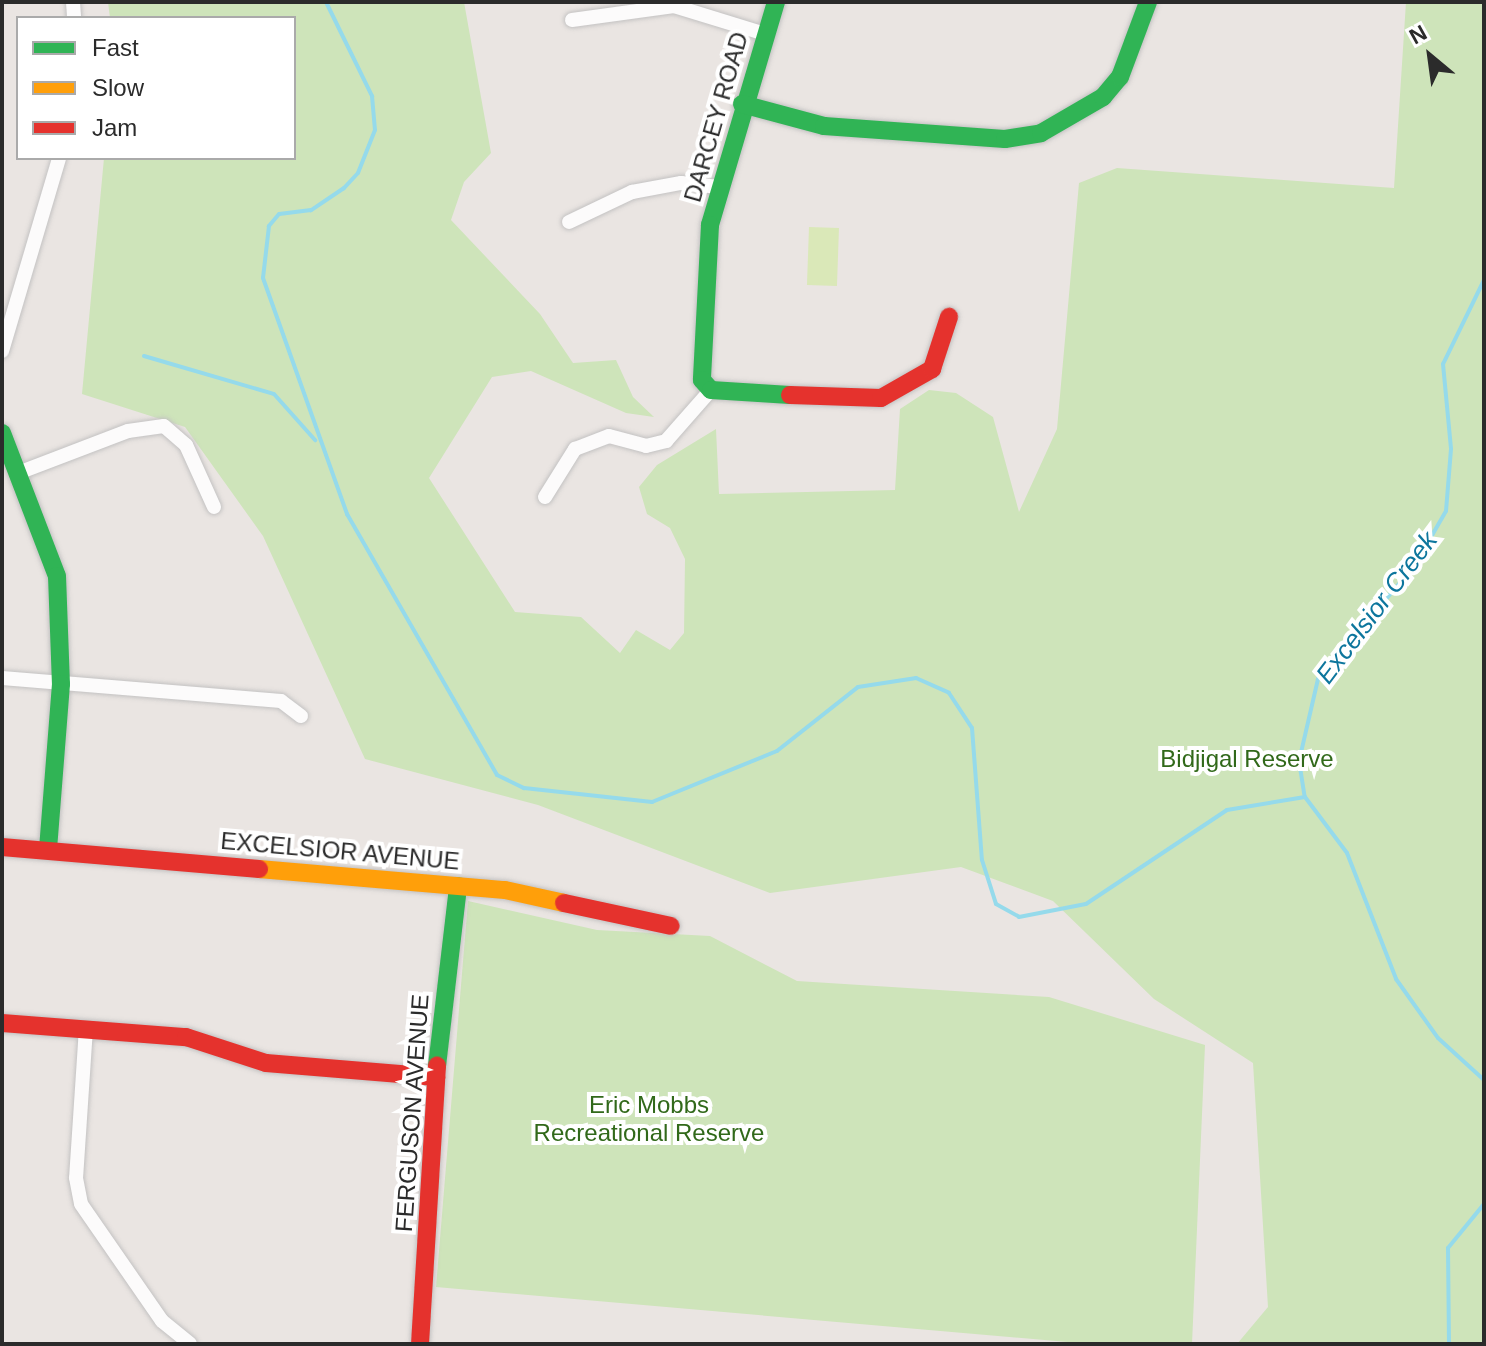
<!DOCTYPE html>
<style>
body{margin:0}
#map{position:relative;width:1486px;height:1346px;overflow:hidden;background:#eae5e2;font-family:Arial,sans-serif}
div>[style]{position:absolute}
.green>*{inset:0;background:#cee4ba}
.pitch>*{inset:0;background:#dae8b8;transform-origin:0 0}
.stream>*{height:4px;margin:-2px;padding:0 2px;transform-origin:2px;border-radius:2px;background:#95daeb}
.roads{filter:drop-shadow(0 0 2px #c3c2c2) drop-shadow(0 0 2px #c3c2c2)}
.street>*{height:14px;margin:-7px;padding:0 7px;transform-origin:7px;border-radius:7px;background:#fcfbfb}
.fast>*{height:18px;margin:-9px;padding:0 9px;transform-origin:9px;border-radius:9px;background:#30b455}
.slow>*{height:18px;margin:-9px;padding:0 9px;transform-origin:9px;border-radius:9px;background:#ff9f0a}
.jam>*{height:18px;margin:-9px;padding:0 9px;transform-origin:9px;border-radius:9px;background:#e5322d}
span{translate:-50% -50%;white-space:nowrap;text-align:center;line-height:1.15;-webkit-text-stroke:8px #fff;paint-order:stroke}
.street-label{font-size:24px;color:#2b2b2b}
.park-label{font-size:24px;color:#31691a}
.water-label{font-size:26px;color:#0d769d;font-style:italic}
.frame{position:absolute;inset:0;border:4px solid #2b2b2b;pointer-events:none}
.legend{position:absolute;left:16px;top:16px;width:280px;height:144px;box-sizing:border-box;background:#fff;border:2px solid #aaa;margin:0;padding:10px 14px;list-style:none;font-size:24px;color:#2b2b2b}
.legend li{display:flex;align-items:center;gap:16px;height:40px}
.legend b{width:40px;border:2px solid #aaa}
.north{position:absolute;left:1390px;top:16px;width:80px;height:80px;-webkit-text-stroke:6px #fff;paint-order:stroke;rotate:331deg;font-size:22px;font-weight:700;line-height:32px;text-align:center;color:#2b2b2b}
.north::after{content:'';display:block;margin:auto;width:28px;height:36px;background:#2b2b2b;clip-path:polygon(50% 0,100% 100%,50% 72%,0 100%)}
</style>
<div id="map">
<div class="green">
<i style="clip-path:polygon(108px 2px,464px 2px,491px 153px,464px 182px,451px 220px,540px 314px,573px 363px,616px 360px,633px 397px,654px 417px,626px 413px,531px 371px,492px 377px,429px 478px,515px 612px,581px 617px,620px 653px,636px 630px,670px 650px,684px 633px,685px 559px,670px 528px,647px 514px,639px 487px,657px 465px,716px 429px,719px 494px,895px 490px,900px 409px,929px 390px,956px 393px,993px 417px,1019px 512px,1057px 429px,1079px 183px,1117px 168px,1394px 188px,1406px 2px,1484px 2px,1484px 1344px,1237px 1344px,1268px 1307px,1253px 1063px,1154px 999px,1053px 901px,961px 867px,770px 893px,538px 805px,365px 759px,263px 536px,185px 427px,82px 394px,104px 158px,294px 158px,294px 18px,110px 18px)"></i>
<i style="clip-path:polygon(468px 901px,597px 930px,710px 936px,797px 981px,1049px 997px,1205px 1045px,1192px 1344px,1090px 1344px,436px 1287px)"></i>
</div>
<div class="pitch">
<i style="left:809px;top:227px;width:30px;height:58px;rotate:2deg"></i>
</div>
<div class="stream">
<i style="left:326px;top:2px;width:105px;rotate:63.9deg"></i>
<i style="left:372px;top:96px;width:34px;rotate:85deg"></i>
<i style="left:375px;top:130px;width:46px;rotate:111.6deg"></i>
<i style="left:358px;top:173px;width:21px;rotate:133deg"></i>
<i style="left:344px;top:188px;width:40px;rotate:146deg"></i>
<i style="left:311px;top:210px;width:32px;rotate:173deg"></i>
<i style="left:279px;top:214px;width:16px;rotate:130deg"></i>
<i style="left:269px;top:226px;width:52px;rotate:96.6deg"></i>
<i style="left:263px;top:278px;width:251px;rotate:70.4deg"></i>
<i style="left:347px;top:514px;width:301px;rotate:60.1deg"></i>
<i style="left:497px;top:775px;width:30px;rotate:26deg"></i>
<i style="left:524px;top:788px;width:129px;rotate:6.2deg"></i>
<i style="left:652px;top:802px;width:135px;rotate:-22.2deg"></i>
<i style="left:777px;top:751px;width:103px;rotate:-38.3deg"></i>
<i style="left:858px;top:687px;width:59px;rotate:-8.8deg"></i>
<i style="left:916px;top:678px;width:36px;rotate:24deg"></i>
<i style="left:949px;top:693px;width:42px;rotate:56.7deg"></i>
<i style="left:972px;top:728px;width:132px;rotate:85.7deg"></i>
<i style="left:982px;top:860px;width:46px;rotate:72.3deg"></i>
<i style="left:996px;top:904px;width:26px;rotate:29deg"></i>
<i style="left:1019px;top:917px;width:68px;rotate:-11deg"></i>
<i style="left:1086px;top:904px;width:169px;rotate:-33.7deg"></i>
<i style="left:1227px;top:810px;width:79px;rotate:-9.5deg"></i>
<i style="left:1484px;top:280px;width:93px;rotate:116deg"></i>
<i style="left:1443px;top:364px;width:85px;rotate:84.6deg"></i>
<i style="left:1451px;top:449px;width:62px;rotate:94.6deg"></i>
<i style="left:1446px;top:511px;width:62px;rotate:119.9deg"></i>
<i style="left:1415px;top:565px;width:150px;rotate:130.4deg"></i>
<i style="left:1318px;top:679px;width:84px;rotate:103deg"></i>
<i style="left:1299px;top:761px;width:36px;rotate:81deg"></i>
<i style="left:1305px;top:797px;width:70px;rotate:53.1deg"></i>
<i style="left:1347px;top:853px;width:135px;rotate:68.7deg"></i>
<i style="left:1396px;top:979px;width:72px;rotate:54.6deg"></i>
<i style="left:1438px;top:1038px;width:62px;rotate:42.4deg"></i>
<i style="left:144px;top:356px;width:135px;rotate:16.3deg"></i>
<i style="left:274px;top:394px;width:62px;rotate:48.3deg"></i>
<i style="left:1449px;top:1344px;width:96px;rotate:-90.6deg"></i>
<i style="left:1448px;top:1248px;width:57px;rotate:-50.7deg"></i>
</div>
<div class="roads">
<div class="street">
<i style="left:73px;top:2px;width:16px;rotate:86deg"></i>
<i style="left:572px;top:20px;width:103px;rotate:-7.8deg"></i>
<i style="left:674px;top:6px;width:95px;rotate:17.1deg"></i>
<i style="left:569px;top:222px;width:70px;rotate:-25.5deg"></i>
<i style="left:632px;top:192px;width:50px;rotate:-10.4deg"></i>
<i style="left:681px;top:183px;width:36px;rotate:6deg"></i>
<i style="left:2px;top:351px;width:201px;rotate:-73.5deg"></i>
<i style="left:18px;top:473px;width:118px;rotate:-20.9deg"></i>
<i style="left:128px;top:431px;width:36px;rotate:-8deg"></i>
<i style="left:164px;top:426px;width:29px;rotate:41deg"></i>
<i style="left:186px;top:445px;width:68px;rotate:65.7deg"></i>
<i style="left:545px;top:497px;width:57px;rotate:-58deg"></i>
<i style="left:575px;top:449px;width:36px;rotate:-21deg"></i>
<i style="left:609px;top:436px;width:38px;rotate:15deg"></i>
<i style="left:646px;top:446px;width:21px;rotate:-14deg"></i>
<i style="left:666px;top:441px;width:68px;rotate:-48.6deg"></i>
<i style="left:2px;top:678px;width:280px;rotate:4.7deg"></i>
<i style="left:281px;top:701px;width:25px;rotate:37deg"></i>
<i style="left:86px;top:1028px;width:150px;rotate:93.8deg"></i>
<i style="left:76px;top:1178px;width:26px;rotate:79deg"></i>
<i style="left:81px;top:1204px;width:142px;rotate:55.3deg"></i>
<i style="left:162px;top:1321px;width:36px;rotate:39deg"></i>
</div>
<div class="fast">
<i style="left:776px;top:2px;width:233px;rotate:106.5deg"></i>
<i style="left:710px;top:225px;width:155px;rotate:93deg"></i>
<i style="left:702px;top:380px;width:13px;rotate:48deg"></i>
<i style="left:711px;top:390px;width:79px;rotate:3.6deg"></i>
<i style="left:742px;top:104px;width:85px;rotate:15deg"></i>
<i style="left:824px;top:126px;width:181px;rotate:4.1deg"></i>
<i style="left:1005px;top:139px;width:36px;rotate:-9deg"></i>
<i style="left:1041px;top:133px;width:72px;rotate:-30.1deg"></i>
<i style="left:1103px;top:97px;width:26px;rotate:-50deg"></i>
<i style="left:1120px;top:77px;width:80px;rotate:-69.5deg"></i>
<i style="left:2px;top:433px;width:153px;rotate:69deg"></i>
<i style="left:57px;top:576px;width:108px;rotate:87.9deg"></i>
<i style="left:61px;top:684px;width:165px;rotate:94.5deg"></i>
<i style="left:437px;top:1066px;width:181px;rotate:-83.3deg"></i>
</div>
<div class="slow">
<i style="left:259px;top:869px;width:247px;rotate:4.9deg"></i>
<i style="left:505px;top:890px;width:60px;rotate:12.4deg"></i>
</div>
<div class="jam">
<i style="left:790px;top:395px;width:91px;rotate:1.9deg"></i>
<i style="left:881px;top:398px;width:59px;rotate:-29.6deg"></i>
<i style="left:932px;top:369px;width:55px;rotate:-71.9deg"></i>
<i style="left:2px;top:847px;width:258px;rotate:4.9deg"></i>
<i style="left:564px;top:903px;width:109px;rotate:12.1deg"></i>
<i style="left:2px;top:1023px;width:185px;rotate:4.4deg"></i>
<i style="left:186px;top:1037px;width:84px;rotate:18deg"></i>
<i style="left:266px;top:1063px;width:171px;rotate:4.7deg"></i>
<i style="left:420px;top:1344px;width:279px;rotate:-86.5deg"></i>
</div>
</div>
<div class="street-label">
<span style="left:716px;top:117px;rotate:-74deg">DARCEY ROAD</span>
<span style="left:340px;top:851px;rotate:5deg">EXCELSIOR AVENUE</span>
<span style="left:412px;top:1113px;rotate:-86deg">FERGUSON AVENUE</span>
</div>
<div class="park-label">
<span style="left:1247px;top:759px">Bidjigal Reserve</span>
<span style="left:649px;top:1119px">Eric Mobbs<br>Recreational Reserve</span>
</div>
<div class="water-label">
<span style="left:1377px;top:608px;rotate:-53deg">Excelsior Creek</span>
</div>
<div class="frame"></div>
<ul class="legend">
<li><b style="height:10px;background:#30b455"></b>Fast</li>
<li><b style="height:10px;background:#ff9f0a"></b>Slow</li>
<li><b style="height:10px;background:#e5322d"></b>Jam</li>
</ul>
<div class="north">N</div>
</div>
